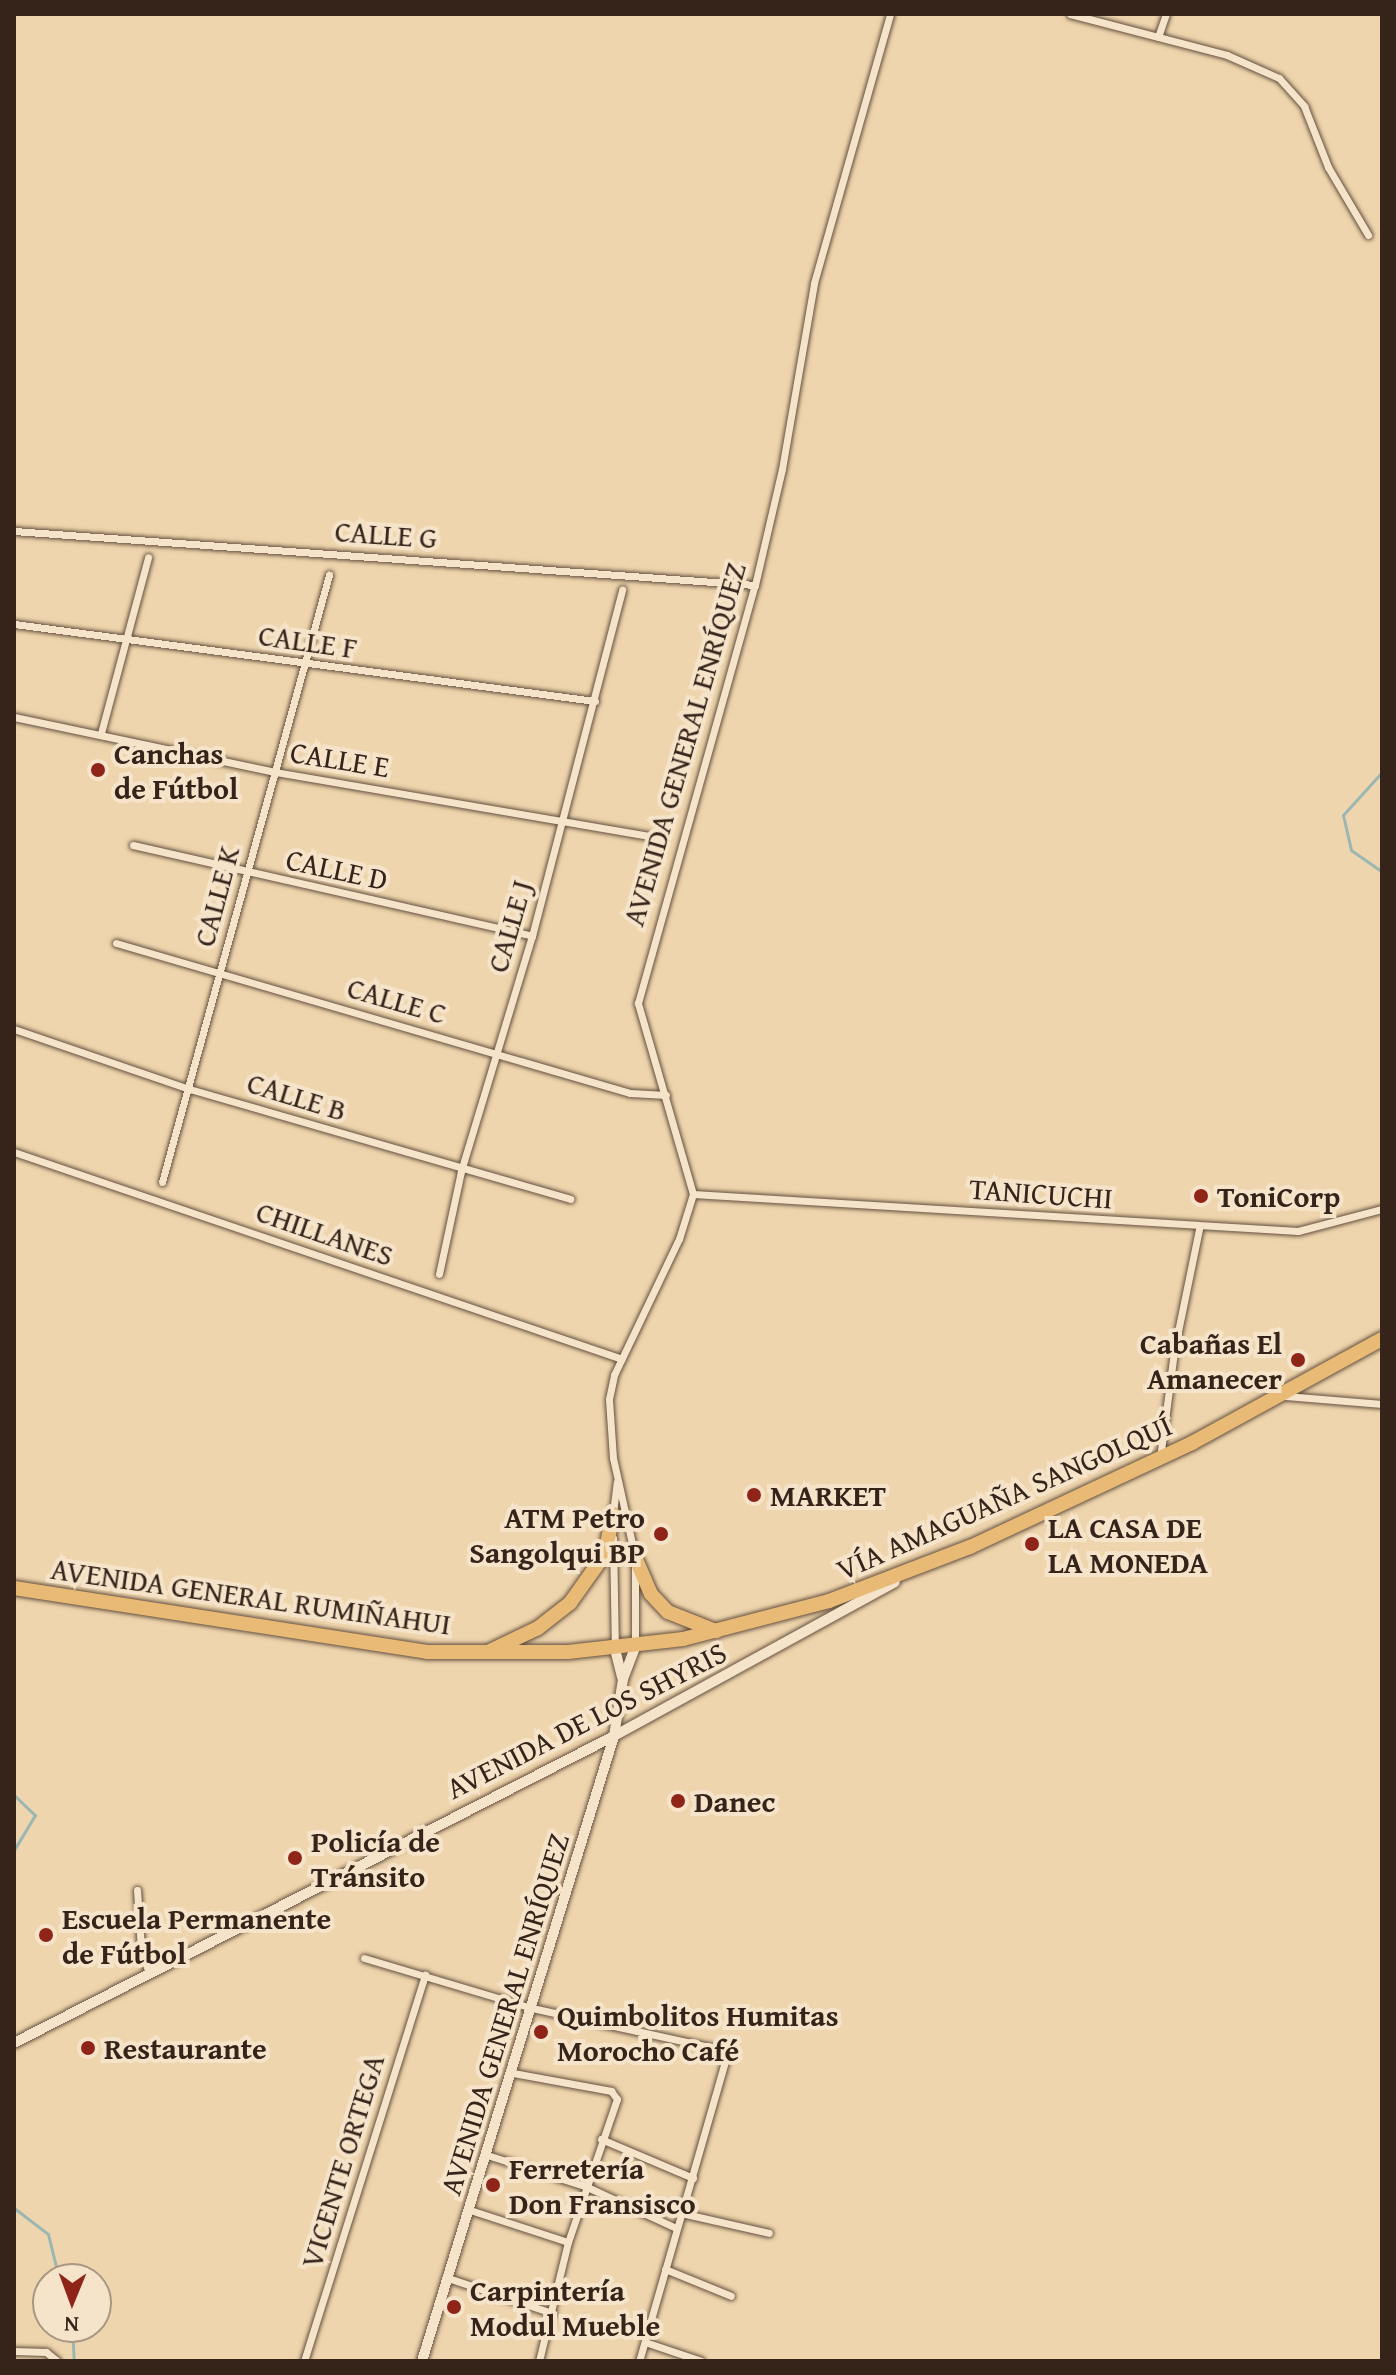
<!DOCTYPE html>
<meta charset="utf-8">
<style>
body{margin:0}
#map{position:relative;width:1396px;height:2375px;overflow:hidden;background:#efd5ad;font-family:"Gentium Book Plus",serif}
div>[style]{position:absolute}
.stream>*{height:3px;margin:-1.5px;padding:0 1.5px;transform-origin:1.5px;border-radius:1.5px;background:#9cb7b2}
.roads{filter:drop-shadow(0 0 2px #64503f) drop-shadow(0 0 2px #64503f)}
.street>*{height:7px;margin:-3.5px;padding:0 3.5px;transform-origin:3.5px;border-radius:3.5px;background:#f5e4ca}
.secondary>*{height:10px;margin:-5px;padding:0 5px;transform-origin:5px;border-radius:5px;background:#f5e4ca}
.highway>*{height:14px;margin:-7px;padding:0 7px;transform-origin:7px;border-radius:7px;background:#e8ba76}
.dots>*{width:22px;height:22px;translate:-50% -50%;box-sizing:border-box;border:4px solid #f5e4ca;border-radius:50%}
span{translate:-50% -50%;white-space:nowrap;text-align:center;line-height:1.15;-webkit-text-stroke:8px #f5e4ca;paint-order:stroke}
.street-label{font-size:30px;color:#36231a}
.poi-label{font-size:30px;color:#36231a;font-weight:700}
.left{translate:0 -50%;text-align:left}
.right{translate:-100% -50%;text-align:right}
.frame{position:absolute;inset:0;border:16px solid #36231a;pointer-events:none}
.north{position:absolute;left:32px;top:2263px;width:80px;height:80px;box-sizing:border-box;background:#f5e4ca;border:2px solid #a99784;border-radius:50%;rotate:181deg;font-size:22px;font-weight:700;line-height:32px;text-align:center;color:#36231a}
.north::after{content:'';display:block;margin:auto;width:28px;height:36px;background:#8f2418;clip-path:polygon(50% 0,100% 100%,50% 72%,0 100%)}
</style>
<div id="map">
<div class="stream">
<i style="left:1382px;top:162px;width:19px;rotate:90deg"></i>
<i style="left:1382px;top:772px;width:58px;rotate:132.2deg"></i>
<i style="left:1343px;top:815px;width:36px;rotate:77deg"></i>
<i style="left:1351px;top:850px;width:38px;rotate:35deg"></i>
<i style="left:14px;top:1795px;width:29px;rotate:44deg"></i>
<i style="left:35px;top:1815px;width:41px;rotate:121deg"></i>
<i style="left:14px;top:2208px;width:43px;rotate:37.4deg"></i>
<i style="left:48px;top:2234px;width:46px;rotate:76.3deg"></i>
<i style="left:72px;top:2327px;width:34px;rotate:87deg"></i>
</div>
<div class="roads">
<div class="street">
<i style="left:1070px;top:14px;width:162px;rotate:14.6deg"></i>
<i style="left:1227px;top:55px;width:57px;rotate:23.9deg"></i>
<i style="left:1279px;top:78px;width:38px;rotate:48deg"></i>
<i style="left:1304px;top:106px;width:66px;rotate:68.5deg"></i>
<i style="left:1328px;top:167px;width:79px;rotate:59.5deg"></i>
<i style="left:1158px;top:37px;width:24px;rotate:-71deg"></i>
<i style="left:14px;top:531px;width:743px;rotate:4.17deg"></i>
<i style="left:14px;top:624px;width:586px;rotate:7.55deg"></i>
<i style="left:14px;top:717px;width:267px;rotate:11.9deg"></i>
<i style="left:275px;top:772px;width:391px;rotate:9.7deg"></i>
<i style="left:101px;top:733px;width:182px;rotate:-75deg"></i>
<i style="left:133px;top:845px;width:409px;rotate:12.8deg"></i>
<i style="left:116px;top:943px;width:535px;rotate:16.27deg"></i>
<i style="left:630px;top:1093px;width:36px;rotate:3deg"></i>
<i style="left:14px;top:1029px;width:182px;rotate:18.9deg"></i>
<i style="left:186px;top:1088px;width:400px;rotate:16.1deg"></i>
<i style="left:14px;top:1152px;width:642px;rotate:18.8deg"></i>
<i style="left:162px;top:1182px;width:630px;rotate:-74.62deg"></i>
<i style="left:693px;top:1194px;width:606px;rotate:3.5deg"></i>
<i style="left:1298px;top:1231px;width:87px;rotate:-14.7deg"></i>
<i style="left:439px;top:1274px;width:105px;rotate:-77.9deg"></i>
<i style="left:461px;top:1171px;width:245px;rotate:-73.2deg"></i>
<i style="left:532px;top:936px;width:358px;rotate:-75.4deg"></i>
<i style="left:1286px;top:1396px;width:96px;rotate:4.8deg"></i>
<i style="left:1160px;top:1458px;width:108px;rotate:-82.5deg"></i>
<i style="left:1174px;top:1351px;width:125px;rotate:-78.4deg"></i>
<i style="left:613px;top:1513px;width:31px;rotate:-83deg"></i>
<i style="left:613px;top:1538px;width:111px;rotate:89deg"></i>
<i style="left:635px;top:1643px;width:86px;rotate:-90deg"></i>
<i style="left:635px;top:1557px;width:101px;rotate:-102.5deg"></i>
<i style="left:613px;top:1458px;width:59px;rotate:-93.9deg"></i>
<i style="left:609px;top:1399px;width:25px;rotate:-78deg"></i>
<i style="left:614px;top:1375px;width:151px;rotate:-64.5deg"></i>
<i style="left:679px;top:1239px;width:47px;rotate:-72.7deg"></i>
<i style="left:693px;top:1194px;width:199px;rotate:-106.1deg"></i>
<i style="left:638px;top:1003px;width:434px;rotate:-74.4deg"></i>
<i style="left:755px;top:585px;width:119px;rotate:-76.9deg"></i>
<i style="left:782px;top:469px;width:189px;rotate:-80.2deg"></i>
<i style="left:814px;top:283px;width:280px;rotate:-74.2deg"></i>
<i style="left:137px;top:1890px;width:59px;rotate:86.1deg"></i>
<i style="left:141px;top:1949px;width:25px;rotate:72deg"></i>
<i style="left:364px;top:1958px;width:175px;rotate:16.6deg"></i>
<i style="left:532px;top:2008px;width:201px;rotate:12.4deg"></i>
<i style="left:728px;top:2051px;width:323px;rotate:106deg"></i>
<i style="left:513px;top:2073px;width:100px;rotate:10.4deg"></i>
<i style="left:611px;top:2091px;width:10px;rotate:53deg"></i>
<i style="left:617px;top:2099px;width:151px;rotate:108.9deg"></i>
<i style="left:568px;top:2242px;width:122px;rotate:103.7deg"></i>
<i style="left:601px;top:2139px;width:100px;rotate:23deg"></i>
<i style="left:487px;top:2155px;width:103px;rotate:17.6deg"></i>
<i style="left:585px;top:2186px;width:100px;rotate:24.8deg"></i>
<i style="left:470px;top:2210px;width:103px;rotate:18.1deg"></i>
<i style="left:681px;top:2213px;width:90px;rotate:12.8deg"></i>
<i style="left:665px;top:2269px;width:71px;rotate:22.2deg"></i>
<i style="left:448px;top:2278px;width:110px;rotate:18.6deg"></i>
<i style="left:645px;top:2342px;width:59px;rotate:18.7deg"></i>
<i style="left:14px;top:2351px;width:32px;rotate:2deg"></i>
<i style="left:46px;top:2352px;width:14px;rotate:39deg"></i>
<i style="left:304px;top:2361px;width:405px;rotate:-72.6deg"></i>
</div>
<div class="secondary">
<i style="left:615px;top:1649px;width:29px;rotate:76deg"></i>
<i style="left:14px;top:2043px;width:674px;rotate:-27.1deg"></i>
<i style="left:614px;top:1736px;width:320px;rotate:-28.7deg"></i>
<i style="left:422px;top:2361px;width:654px;rotate:-72.92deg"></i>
<i style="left:614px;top:1736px;width:58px;rotate:-81deg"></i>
<i style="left:623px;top:1679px;width:34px;rotate:-69deg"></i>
</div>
<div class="highway">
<i style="left:635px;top:1557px;width:40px;rotate:66.6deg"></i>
<i style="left:651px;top:1594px;width:25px;rotate:47deg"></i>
<i style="left:668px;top:1612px;width:52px;rotate:21.6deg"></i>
<i style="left:14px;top:1588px;width:418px;rotate:8.8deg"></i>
<i style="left:427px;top:1652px;width:141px"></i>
<i style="left:568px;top:1652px;width:116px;rotate:-6.4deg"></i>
<i style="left:683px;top:1639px;width:151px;rotate:-14.6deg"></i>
<i style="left:829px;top:1601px;width:151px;rotate:-21deg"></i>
<i style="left:970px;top:1547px;width:245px;rotate:-25.1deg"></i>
<i style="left:1192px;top:1443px;width:217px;rotate:-28.7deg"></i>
<i style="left:490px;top:1651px;width:53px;rotate:-25.6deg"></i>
<i style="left:538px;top:1628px;width:41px;rotate:-38deg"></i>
<i style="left:570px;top:1603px;width:60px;rotate:-54.5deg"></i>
<i style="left:605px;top:1554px;width:41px;rotate:-78.7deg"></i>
</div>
</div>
<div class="dots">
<i style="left:98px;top:770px;background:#8f2418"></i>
<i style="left:1201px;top:1196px;background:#8f2418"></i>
<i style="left:1298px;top:1360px;background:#8f2418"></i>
<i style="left:754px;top:1495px;background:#8f2418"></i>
<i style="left:661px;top:1534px;background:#8f2418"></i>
<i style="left:1032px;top:1544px;background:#8f2418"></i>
<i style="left:678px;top:1801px;background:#8f2418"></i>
<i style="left:295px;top:1858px;background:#8f2418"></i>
<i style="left:46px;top:1935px;background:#8f2418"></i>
<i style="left:541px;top:2032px;background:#8f2418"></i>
<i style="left:88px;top:2048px;background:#8f2418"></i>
<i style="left:493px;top:2185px;background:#8f2418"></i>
<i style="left:454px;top:2307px;background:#8f2418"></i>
</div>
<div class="street-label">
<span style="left:386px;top:534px;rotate:4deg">CALLE G</span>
<span style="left:308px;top:641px;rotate:8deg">CALLE F</span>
<span style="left:684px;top:744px;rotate:-74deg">AVENIDA GENERAL ENRÍQUEZ</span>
<span style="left:340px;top:759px;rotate:9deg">CALLE E</span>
<span style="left:337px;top:869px;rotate:12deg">CALLE D</span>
<span style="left:216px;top:896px;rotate:-75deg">CALLE K</span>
<span style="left:509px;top:926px;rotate:-74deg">CALLE J</span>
<span style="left:397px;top:1000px;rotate:16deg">CALLE C</span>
<span style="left:297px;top:1096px;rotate:17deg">CALLE B</span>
<span style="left:1041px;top:1193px;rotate:4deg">TANICUCHI</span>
<span style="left:325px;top:1233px;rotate:19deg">CHILLANES</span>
<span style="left:1004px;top:1497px;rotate:-24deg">VÍA AMAGUAÑA SANGOLQUÍ</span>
<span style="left:251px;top:1596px;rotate:8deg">AVENIDA GENERAL RUMIÑAHUI</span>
<span style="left:586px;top:1720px;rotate:-27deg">AVENIDA DE LOS SHYRIS</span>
<span style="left:504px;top:2014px;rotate:-73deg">AVENIDA GENERAL ENRÍQUEZ</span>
<span style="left:342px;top:2161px;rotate:-73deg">VICENTE ORTEGA</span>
</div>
<div class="poi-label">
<span class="left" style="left:114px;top:770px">Canchas<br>de Fútbol</span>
<span class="left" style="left:1217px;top:1196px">ToniCorp</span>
<span class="right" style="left:1282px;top:1360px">Cabañas El<br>Amanecer</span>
<span class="left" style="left:770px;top:1495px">MARKET</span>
<span class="right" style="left:645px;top:1534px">ATM Petro<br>Sangolqui BP</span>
<span class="left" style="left:1048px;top:1544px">LA CASA DE<br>LA MONEDA</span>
<span class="left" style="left:694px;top:1801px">Danec</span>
<span class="left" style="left:311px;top:1858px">Policía de<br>Tránsito</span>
<span class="left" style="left:62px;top:1935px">Escuela Permanente<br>de Fútbol</span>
<span class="left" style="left:557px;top:2032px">Quimbolitos Humitas<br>Morocho Café</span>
<span class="left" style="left:104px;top:2048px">Restaurante</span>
<span class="left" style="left:509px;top:2185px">Ferretería<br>Don Fransisco</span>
<span class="left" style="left:470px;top:2307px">Carpintería<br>Modul Mueble</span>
</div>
<div class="frame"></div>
<div class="north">N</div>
</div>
